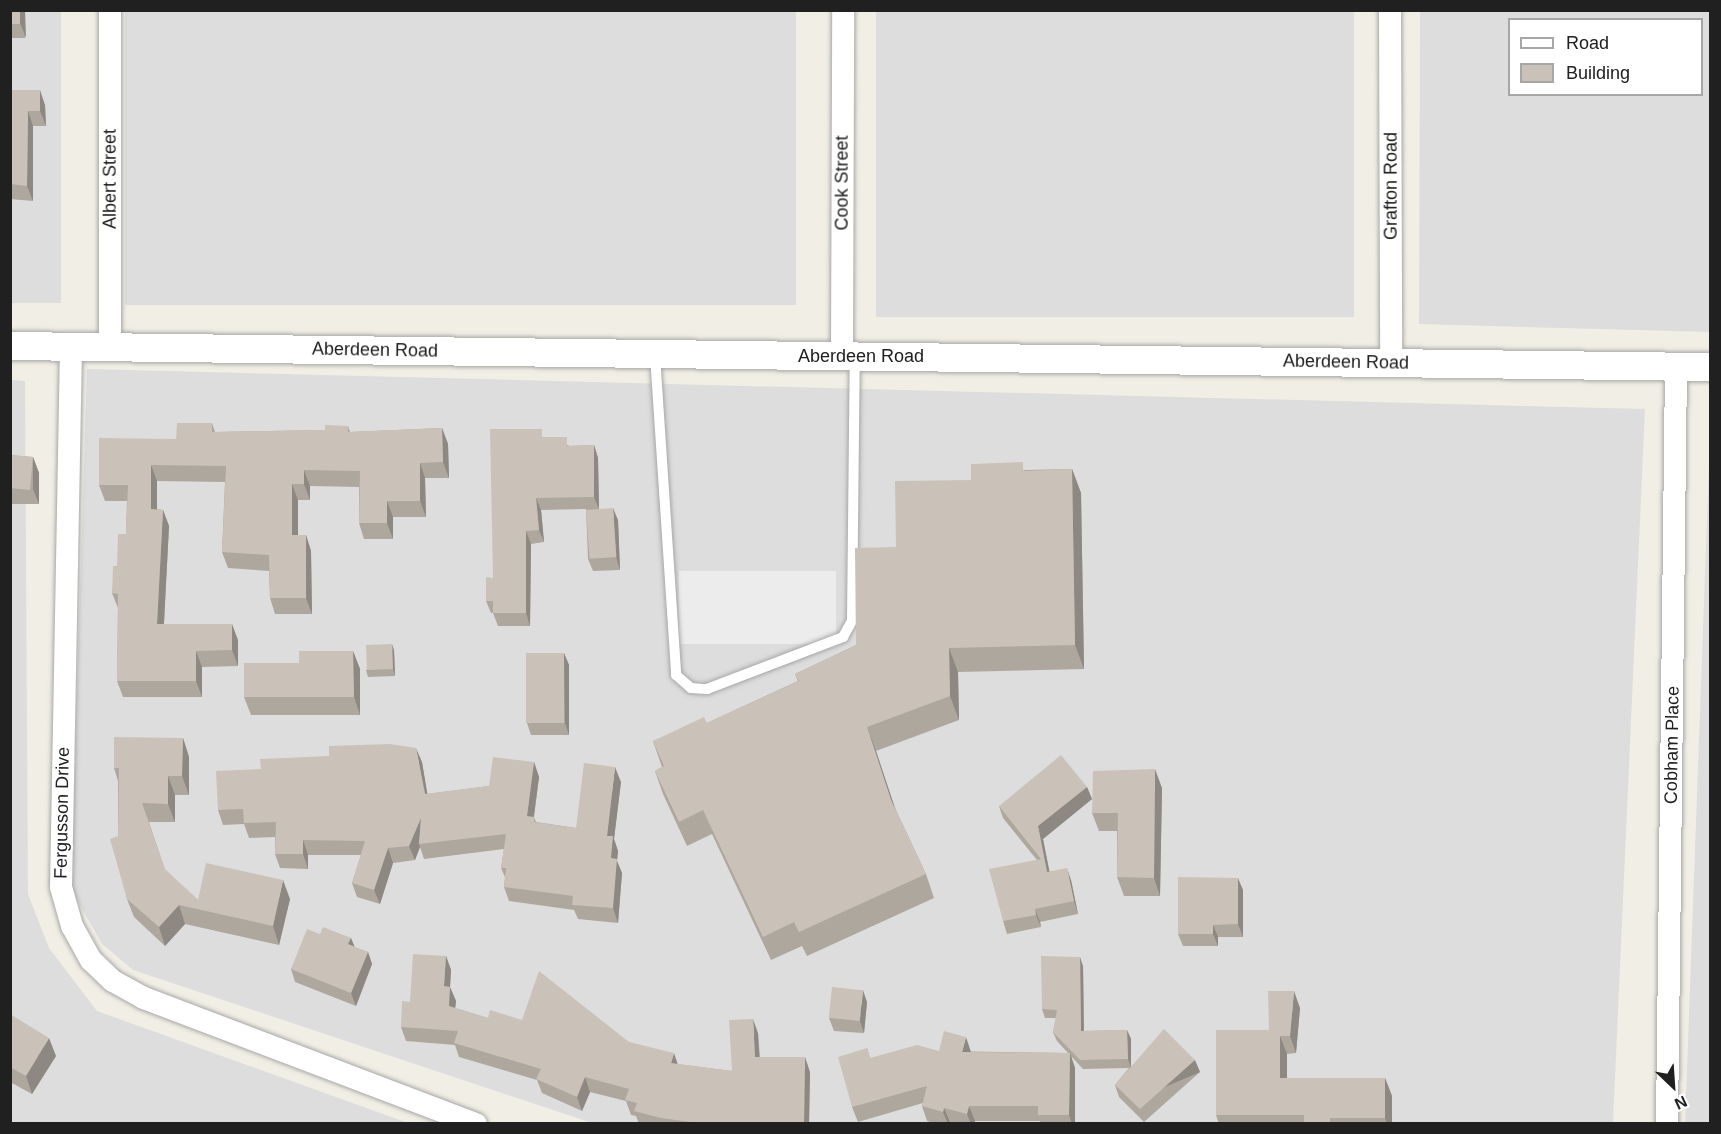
<!DOCTYPE html>
<style>
body{margin:0}
#map{position:relative;width:1721px;height:1134px;overflow:hidden;background:#f1efe5;font-family:Helvetica,sans-serif}
div>[style]{position:absolute}
.residential>*{inset:0;background:#dedddd;transform-origin:0 0}
.parking>*{inset:0;background:#ececec;transform-origin:0 0}
.roads{filter:drop-shadow(0 0 2px #a7a7a7) drop-shadow(0 0 2px #a7a7a7)}
.service>*{height:10px;margin:-5px;padding:0 5px;transform-origin:5px;border-radius:5px;background:#fff}
.minor>*{height:22px;margin:-11px;padding:0 11px;transform-origin:11px;border-radius:11px;background:#fff}
.tertiary>*{height:28px;margin:-14px;padding:0 14px;transform-origin:14px;border-radius:14px;background:#fff}
.wall>*{inset:0;background:#aea79e;transform-origin:0 0}
.shaded-wall>*{inset:0;background:#8d8881;transform-origin:0 0}
.building>*{inset:0;background:#cac2b8;transform-origin:0 0}
span{translate:-50% -50%;white-space:nowrap;text-align:center;line-height:1.15;-webkit-text-stroke:4.5px #fff;paint-order:stroke}
.street-label{font-size:18px;color:#202020}
.frame{position:absolute;inset:0;border:12px solid #202020;pointer-events:none}
.legend{position:absolute;left:1508px;top:18px;width:195px;height:78px;box-sizing:border-box;background:#fff;border:2px solid #a6a6a6;margin:0;padding:8px 10px;list-style:none;font-size:18px;color:#202020}
.legend li{display:flex;align-items:center;gap:12px;height:30px}
.legend b{width:30px;border:2px solid #a6a6a6}
.north{position:absolute;left:1643px;top:1056px;width:60px;height:60px;-webkit-text-stroke:4px #fff;paint-order:stroke;rotate:155deg;font-size:16px;font-weight:700;line-height:24px;text-align:center;color:#202020}
.north::after{content:'';display:block;margin:auto;width:21px;height:27px;background:#202020;clip-path:polygon(50% 0,100% 100%,50% 72%,0 100%)}
</style>
<div id="map">
<div class="residential">
<i style="left:11px;top:11px;width:50px;height:292px"></i>
<i style="left:125px;top:11px;width:671px;height:294px"></i>
<i style="left:876px;top:11px;width:478px;height:306px"></i>
<i style="clip-path:polygon(evenodd,1420px 11px,1710px 11px,1710px 332px,1419px 324px,1420px 11px,1510px 20px,1702px 20px,1702px 94px,1510px 94px,1510px 20px)"></i>
<i style="clip-path:polygon(87px 369px,1645px 409px,1613px 1123px,592px 1123px,133px 970px,102px 944px,71px 889px)"></i>
<i style="clip-path:polygon(11px 380px,25px 381px,28px 894px,49px 948px,97px 1011px,408px 1123px,11px 1124px)"></i>
<i style="clip-path:polygon(1710px 437px,1710px 1123px,1685px 1124px,1685px 1123px)"></i>
</div>
<div class="parking">
<i style="left:679px;top:571px;width:157px;height:73px"></i>
</div>
<div class="roads">
<div class="service">
<i style="left:655px;top:355px;width:321px;rotate:86.2deg"></i>
<i style="left:676px;top:675px;width:20px;rotate:41deg"></i>
<i style="left:691px;top:688px;width:16px;rotate:4deg"></i>
<i style="left:707px;top:689px;width:146px;rotate:-20.9deg"></i>
<i style="left:843px;top:637px;width:18px;rotate:-61deg"></i>
<i style="left:852px;top:621px;width:265px;rotate:-89.4deg"></i>
</div>
<div class="minor">
<i style="left:1390px;top:10px;width:352px;rotate:89.8deg"></i>
<i style="left:71px;top:347px;width:540px;rotate:91.06deg"></i>
<i style="left:61px;top:887px;width:41px;rotate:74.2deg"></i>
<i style="left:72px;top:926px;width:39px;rotate:61deg"></i>
<i style="left:91px;top:960px;width:30px;rotate:44deg"></i>
<i style="left:113px;top:981px;width:35px;rotate:29deg"></i>
<i style="left:144px;top:998px;width:355px;rotate:20.8deg"></i>
<i style="left:110px;top:347px;width:337px;rotate:-90deg"></i>
<i style="left:842px;top:356px;width:346px;rotate:-89.8deg"></i>
<i style="left:1667px;top:1124px;width:758px;rotate:-89.32deg"></i>
</div>
<div class="tertiary">
<i style="left:10px;top:346px;width:1700px;rotate:0.71deg"></i>
</div>
</div>
<div class="wall">
<i style="left:10px;top:10px;width:15px;height:28px"></i>
<i style="clip-path:polygon(10px 90px,45px 105px,46px 126px,33px 126px,33px 201px,10px 199px)"></i>
<i style="clip-path:polygon(212px 423px,215px 432px,325px 430px,348px 426px,350px 432px,442px 428px,448px 444px,449px 478px,425px 478px,426px 517px,393px 517px,393px 539px,364px 539px,359px 523px,359px 487px,310px 486px,310px 500px,298px 500px,298px 535px,306px 535px,311px 551px,312px 614px,275px 614px,270px 598px,269px 571px,228px 568px,222px 552px,225px 482px,157px 481px,157px 509px,163px 510px,169px 526px,164px 624px,238px 640px,238px 666px,202px 667px,202px 697px,123px 697px,117px 681px,118px 608px,112px 593px,117px 566px,126px 534px,127px 501px,105px 501px,99px 485px,176px 439px)"></i>
<i style="clip-path:polygon(545px 437px,570px 446px,594px 445px,598px 458px,599px 509px,618px 520px,620px 570px,593px 571px,588px 559px,586px 509px,541px 510px,544px 542px,531px 544px,530px 626px,498px 626px,493px 613px,491px 613px,486px 601px,493px 578px)"></i>
<i style="clip-path:polygon(10px 455px,33px 457px,39px 473px,39px 504px,10px 504px)"></i>
<i style="clip-path:polygon(1072px 469px,1081px 493px,1084px 669px,958px 672px,959px 720px,876px 751px,894px 806px,926px 874px,934px 898px,807px 956px,802px 946px,771px 960px,712px 834px,687px 846px,663px 794px,655px 771px,662px 767px,653px 741px,707px 723px,798px 681px,795px 674px,856px 645px,896px 547px,971px 480px,1025px 470px)"></i>
<i style="clip-path:polygon(394px 650px,395px 676px,368px 677px,366px 670px)"></i>
<i style="clip-path:polygon(353px 651px,360px 669px,360px 715px,251px 715px,244px 697px,299px 663px)"></i>
<i style="clip-path:polygon(564px 653px,569px 665px,569px 735px,531px 735px,527px 723px)"></i>
<i style="clip-path:polygon(183px 738px,189px 757px,189px 795px,175px 795px,175px 822px,149px 822px,165px 870px,198px 900px,290px 899px,279px 945px,185px 924px,165px 946px,134px 917px,127px 899px,118px 836px,118px 781px,114px 768px)"></i>
<i style="clip-path:polygon(422px 762px,427px 794px,489px 786px,534px 762px,539px 777px,534px 817px,536px 822px,576px 828px,621px 782px,614px 839px,618px 851px,617px 861px,622px 873px,618px 923px,578px 919px,574px 910px,509px 901px,504px 887px,505px 877px,501px 868px,504px 849px,424px 859px,420px 847px,415px 860px,393px 863px,380px 904px,357px 897px,352px 883px,361px 855px,308px 855px,308px 869px,280px 868px,275px 854px,275px 837px,249px 838px,244px 824px,223px 825px,218px 810px)"></i>
<i style="clip-path:polygon(1087px 787px,1092px 799px,1043px 839px,1049px 871px,1071px 880px,1078px 914px,1040px 922px,1041px 927px,1007px 934px,1003px 921px,1037px 860px,1003px 818px,999px 806px)"></i>
<i style="clip-path:polygon(1162px 788px,1160px 896px,1124px 896px,1117px 877px,1117px 831px,1099px 831px,1092px 813px)"></i>
<i style="clip-path:polygon(1243px 890px,1243px 937px,1218px 937px,1218px 946px,1183px 946px,1178px 934px)"></i>
<i style="clip-path:polygon(320px 934px,351px 938px,354px 947px,368px 952px,372px 964px,356px 1006px,295px 982px,291px 969px)"></i>
<i style="clip-path:polygon(446px 956px,451px 970px,450px 987px,456px 1001px,455px 1008px,488px 1018px,522px 1020px,629px 1042px,677px 1064px,732px 1071px,758px 1033px,760px 1057px,810px 1072px,809px 1124px,639px 1124px,636px 1116px,631px 1115px,626px 1101px,590px 1092px,582px 1111px,542px 1093px,537px 1080px,459px 1057px,455px 1045px,406px 1041px,401px 1027px,410px 1002px)"></i>
<i style="clip-path:polygon(1083px 966px,1084px 1031px,1127px 1030px,1131px 1039px,1131px 1066px,1200px 1072px,1144px 1122px,1119px 1097px,1115px 1085px,1129px 1068px,1083px 1069px,1071px 1056px,1075px 1068px,1075px 1124px,1041px 1124px,1040px 1121px,975px 1121px,974px 1124px,953px 1124px,950px 1122px,949px 1124px,937px 1124px,927px 1121px,922px 1106px,923px 1103px,858px 1122px,852px 1107px,867px 1048px,870px 1058px,939px 1051px,1068px 1053px,1057px 1041px,1053px 1032px,1056px 1018px,1045px 1018px,1042px 1009px)"></i>
<i style="clip-path:polygon(867px 1002px,864px 1033px,834px 1031px,829px 1018px)"></i>
<i style="clip-path:polygon(1300px 1008px,1296px 1053px,1287px 1054px,1287px 1078px,1385px 1078px,1392px 1096px,1392px 1124px,1219px 1124px,1216px 1115px,1269px 1030px)"></i>
<i style="clip-path:polygon(10px 1014px,56px 1056px,32px 1094px,10px 1082px)"></i>
</div>
<div class="shaded-wall">
<i style="clip-path:polygon(20px 10px,25px 10px,26px 38px,20px 23px)"></i>
<i style="clip-path:polygon(40px 90px,45px 105px,46px 126px,40px 111px)"></i>
<i style="clip-path:polygon(28px 111px,33px 126px,33px 201px,27px 186px)"></i>
<i style="clip-path:polygon(442px 428px,448px 444px,449px 478px,443px 462px)"></i>
<i style="clip-path:polygon(594px 445px,598px 458px,599px 509px,594px 497px)"></i>
<i style="clip-path:polygon(33px 457px,39px 473px,39px 504px,33px 489px)"></i>
<i style="clip-path:polygon(420px 463px,425px 478px,426px 517px,420px 501px)"></i>
<i style="clip-path:polygon(151px 465px,157px 481px,157px 525px,151px 509px)"></i>
<i style="clip-path:polygon(1072px 469px,1081px 493px,1084px 669px,1075px 645px)"></i>
<i style="clip-path:polygon(304px 470px,310px 486px,310px 500px,304px 484px)"></i>
<i style="clip-path:polygon(292px 484px,298px 500px,298px 551px,292px 535px)"></i>
<i style="clip-path:polygon(536px 498px,541px 510px,544px 542px,539px 530px)"></i>
<i style="clip-path:polygon(387px 501px,393px 517px,393px 539px,387px 523px)"></i>
<i style="clip-path:polygon(613px 508px,618px 520px,620px 570px,616px 557px)"></i>
<i style="clip-path:polygon(163px 510px,169px 526px,163px 640px,157px 624px)"></i>
<i style="clip-path:polygon(526px 531px,531px 544px,530px 626px,526px 613px)"></i>
<i style="clip-path:polygon(306px 535px,311px 551px,312px 614px,306px 598px)"></i>
<i style="clip-path:polygon(10px 570px,12px 575px,12px 626px,10px 621px)"></i>
<i style="clip-path:polygon(232px 624px,238px 640px,238px 666px,232px 650px)"></i>
<i style="clip-path:polygon(392px 644px,394px 650px,395px 676px,393px 669px)"></i>
<i style="clip-path:polygon(949px 648px,958px 672px,959px 720px,950px 696px)"></i>
<i style="clip-path:polygon(196px 651px,202px 667px,202px 697px,196px 681px)"></i>
<i style="clip-path:polygon(353px 651px,360px 669px,360px 715px,354px 697px)"></i>
<i style="clip-path:polygon(564px 653px,569px 665px,569px 735px,565px 723px)"></i>
<i style="clip-path:polygon(867px 727px,876px 751px,900px 823px,891px 800px)"></i>
<i style="clip-path:polygon(183px 738px,189px 757px,189px 795px,182px 776px)"></i>
<i style="clip-path:polygon(416px 748px,422px 762px,430px 809px,425px 794px)"></i>
<i style="clip-path:polygon(534px 762px,539px 777px,532px 830px,527px 816px)"></i>
<i style="clip-path:polygon(615px 767px,621px 782px,614px 839px,618px 851px,617px 861px,622px 873px,618px 923px,613px 908px,607px 836px)"></i>
<i style="clip-path:polygon(1155px 769px,1162px 788px,1160px 896px,1154px 878px)"></i>
<i style="clip-path:polygon(168px 776px,175px 795px,175px 822px,168px 804px)"></i>
<i style="clip-path:polygon(1087px 787px,1092px 799px,1043px 839px,1052px 884px,1047px 872px,1038px 826px)"></i>
<i style="clip-path:polygon(421px 818px,419px 844px,420px 847px,415px 860px,409px 846px)"></i>
<i style="clip-path:polygon(303px 840px,308px 855px,308px 869px,303px 854px)"></i>
<i style="clip-path:polygon(388px 848px,393px 863px,380px 904px,374px 890px)"></i>
<i style="clip-path:polygon(1067px 868px,1071px 880px,1078px 914px,1074px 901px)"></i>
<i style="clip-path:polygon(1238px 878px,1243px 890px,1243px 937px,1238px 924px)"></i>
<i style="clip-path:polygon(283px 880px,290px 899px,279px 945px,273px 926px)"></i>
<i style="clip-path:polygon(179px 905px,185px 924px,165px 946px,159px 927px)"></i>
<i style="clip-path:polygon(1035px 909px,1040px 922px,1041px 927px,1036px 915px)"></i>
<i style="clip-path:polygon(1213px 925px,1218px 937px,1218px 946px,1213px 934px)"></i>
<i style="clip-path:polygon(351px 938px,356px 950px,348px 944px)"></i>
<i style="clip-path:polygon(368px 952px,372px 964px,356px 1006px,351px 993px)"></i>
<i style="clip-path:polygon(446px 956px,451px 970px,450px 987px,456px 1001px,454px 1020px,449px 1006px,444px 986px)"></i>
<i style="clip-path:polygon(1080px 957px,1083px 966px,1084px 1040px,1081px 1031px)"></i>
<i style="clip-path:polygon(863px 990px,867px 1002px,864px 1033px,860px 1021px)"></i>
<i style="clip-path:polygon(1294px 991px,1300px 1008px,1296px 1053px,1290px 1036px)"></i>
<i style="clip-path:polygon(753px 1019px,758px 1033px,760px 1071px,755px 1057px)"></i>
<i style="clip-path:polygon(1127px 1030px,1131px 1039px,1131px 1068px,1128px 1059px)"></i>
<i style="clip-path:polygon(1280px 1036px,1287px 1054px,1287px 1096px,1280px 1078px)"></i>
<i style="clip-path:polygon(966px 1037px,971px 1052px,962px 1052px)"></i>
<i style="clip-path:polygon(49px 1038px,56px 1056px,32px 1094px,26px 1076px)"></i>
<i style="clip-path:polygon(674px 1053px,679px 1068px,671px 1063px)"></i>
<i style="clip-path:polygon(1070px 1053px,1075px 1068px,1075px 1124px,1072px 1124px,1069px 1115px)"></i>
<i style="clip-path:polygon(805px 1057px,810px 1072px,809px 1124px,804px 1124px)"></i>
<i style="left:1195px;top:1060px;width:13px;height:74px;rotate:67deg"></i>
<i style="clip-path:polygon(585px 1077px,590px 1092px,582px 1111px,577px 1097px)"></i>
<i style="clip-path:polygon(1385px 1078px,1392px 1096px,1392px 1124px,1387px 1124px,1385px 1118px)"></i>
<i style="clip-path:polygon(969px 1106px,975px 1121px,974px 1124px,971px 1124px,967px 1114px)"></i>
<i style="clip-path:polygon(944px 1108px,950px 1122px,949px 1124px,948px 1124px,943px 1112px)"></i>
</div>
<div class="building">
<i style="left:10px;top:10px;width:10px;height:14px"></i>
<i style="clip-path:polygon(10px 90px,40px 90px,40px 111px,28px 111px,27px 186px,10px 184px)"></i>
<i style="clip-path:polygon(177px 423px,212px 423px,212px 432px,325px 430px,325px 425px,348px 426px,348px 432px,442px 428px,443px 462px,420px 463px,420px 501px,387px 501px,387px 523px,359px 523px,360px 471px,304px 470px,304px 484px,292px 484px,292px 535px,306px 535px,306px 598px,270px 598px,269px 555px,222px 552px,226px 466px,151px 465px,151px 509px,163px 510px,157px 624px,232px 624px,232px 650px,196px 651px,196px 681px,117px 681px,118px 594px,112px 593px,113px 566px,117px 566px,118px 534px,126px 534px,128px 485px,99px 485px,99px 438px,176px 439px)"></i>
<i style="clip-path:polygon(490px 429px,542px 429px,542px 437px,567px 437px,567px 446px,594px 445px,594px 497px,536px 498px,539px 530px,526px 531px,526px 613px,493px 613px,493px 601px,486px 601px,486px 577px,493px 578px)"></i>
<i style="left:10px;top:455px;width:23px;height:33px;rotate:5deg"></i>
<i style="clip-path:polygon(1023px 462px,1023px 471px,1072px 469px,1075px 645px,949px 648px,950px 696px,867px 727px,891px 800px,926px 874px,799px 932px,794px 922px,763px 937px,703px 810px,679px 822px,655px 771px,664px 766px,653px 741px,704px 717px,707px 723px,799px 681px,795px 674px,856px 645px,855px 548px,896px 547px,895px 481px,971px 480px,971px 464px)"></i>
<i style="left:613px;top:508px;width:49px;height:27px;rotate:86deg"></i>
<i style="left:392px;top:644px;width:25px;height:26px;rotate:88deg"></i>
<i style="clip-path:polygon(299px 651px,353px 651px,354px 697px,244px 697px,244px 663px,299px 663px)"></i>
<i style="left:526px;top:653px;width:38px;height:70px"></i>
<i style="clip-path:polygon(114px 737px,183px 738px,182px 776px,168px 776px,168px 804px,142px 803px,165px 869px,198px 900px,206px 863px,283px 880px,273px 926px,179px 905px,159px 927px,127px 899px,110px 839px,118px 836px,119px 768px,114px 768px)"></i>
<i style="clip-path:polygon(390px 744px,416px 748px,425px 794px,489px 786px,493px 757px,534px 762px,527px 816px,534px 817px,534px 822px,576px 828px,584px 763px,615px 767px,607px 836px,613px 836px,611px 858px,617px 859px,613px 908px,572px 905px,573px 896px,504px 887px,506px 868px,501px 868px,506px 834px,419px 844px,421px 818px,409px 846px,388px 848px,374px 890px,352px 883px,365px 841px,303px 840px,303px 854px,275px 854px,276px 822px,244px 823px,243px 809px,218px 810px,216px 771px,261px 769px,260px 759px,329px 756px,329px 746px)"></i>
<i style="clip-path:polygon(1061px 755px,1087px 787px,1038px 826px,1047px 872px,1067px 868px,1074px 901px,1035px 909px,1036px 915px,1003px 921px,989px 869px,1041px 859px,999px 806px)"></i>
<i style="clip-path:polygon(1155px 769px,1154px 878px,1117px 877px,1118px 813px,1092px 813px,1093px 771px)"></i>
<i style="clip-path:polygon(1178px 877px,1238px 878px,1238px 924px,1213px 925px,1213px 934px,1178px 934px)"></i>
<i style="clip-path:polygon(323px 927px,351px 938px,348px 944px,368px 952px,351px 993px,291px 969px,307px 929px,320px 934px)"></i>
<i style="clip-path:polygon(413px 954px,446px 956px,444px 986px,450px 987px,449px 1006px,488px 1018px,490px 1010px,522px 1020px,539px 971px,629px 1042px,674px 1053px,671px 1063px,732px 1071px,729px 1020px,753px 1019px,755px 1057px,805px 1057px,804px 1124px,705px 1124px,661px 1118px,634px 1111px,637px 1103px,625px 1100px,629px 1089px,585px 1077px,577px 1097px,536px 1079px,541px 1069px,454px 1043px,458px 1031px,401px 1027px,402px 1001px,410px 1002px)"></i>
<i style="clip-path:polygon(1041px 956px,1080px 957px,1081px 1031px,1127px 1030px,1128px 1059px,1080px 1060px,1053px 1032px,1057px 1010px,1042px 1009px)"></i>
<i style="left:832px;top:987px;width:31px;height:31px;rotate:6deg"></i>
<i style="clip-path:polygon(1268px 991px,1294px 991px,1290px 1036px,1280px 1036px,1280px 1078px,1385px 1078px,1385px 1118px,1330px 1118px,1330px 1124px,1304px 1124px,1304px 1115px,1216px 1115px,1216px 1030px,1269px 1030px)"></i>
<i style="clip-path:polygon(10px 1014px,49px 1038px,26px 1076px,10px 1067px)"></i>
<i style="clip-path:polygon(1164px 1029px,1195px 1060px,1140px 1109px,1115px 1085px)"></i>
<i style="clip-path:polygon(944px 1031px,966px 1037px,962px 1052px,1070px 1053px,1069px 1115px,1038px 1115px,1038px 1106px,969px 1106px,967px 1114px,944px 1108px,943px 1112px,922px 1106px,927px 1086px,852px 1107px,838px 1057px,867px 1048px,870px 1058px,917px 1045px,939px 1051px)"></i>
</div>
<div class="street-label">
<span style="left:110px;top:179px;rotate:-90deg">Albert Street</span>
<span style="left:842px;top:183px;rotate:-90deg">Cook Street</span>
<span style="left:1391px;top:186px;rotate:-90deg">Grafton Road</span>
<span style="left:375px;top:350px;rotate:1deg">Aberdeen Road</span>
<span style="left:861px;top:356px">Aberdeen Road</span>
<span style="left:1346px;top:362px;rotate:1deg">Aberdeen Road</span>
<span style="left:1672px;top:745px;rotate:-89deg">Cobham Place</span>
<span style="left:62px;top:813px;rotate:-89deg">Fergusson Drive</span>
</div>
<div class="frame"></div>
<ul class="legend">
<li><b style="height:8px;background:#fff"></b>Road</li>
<li><b style="height:16px;background:#cac2b8"></b>Building</li>
</ul>
<div class="north">N</div>
</div>
